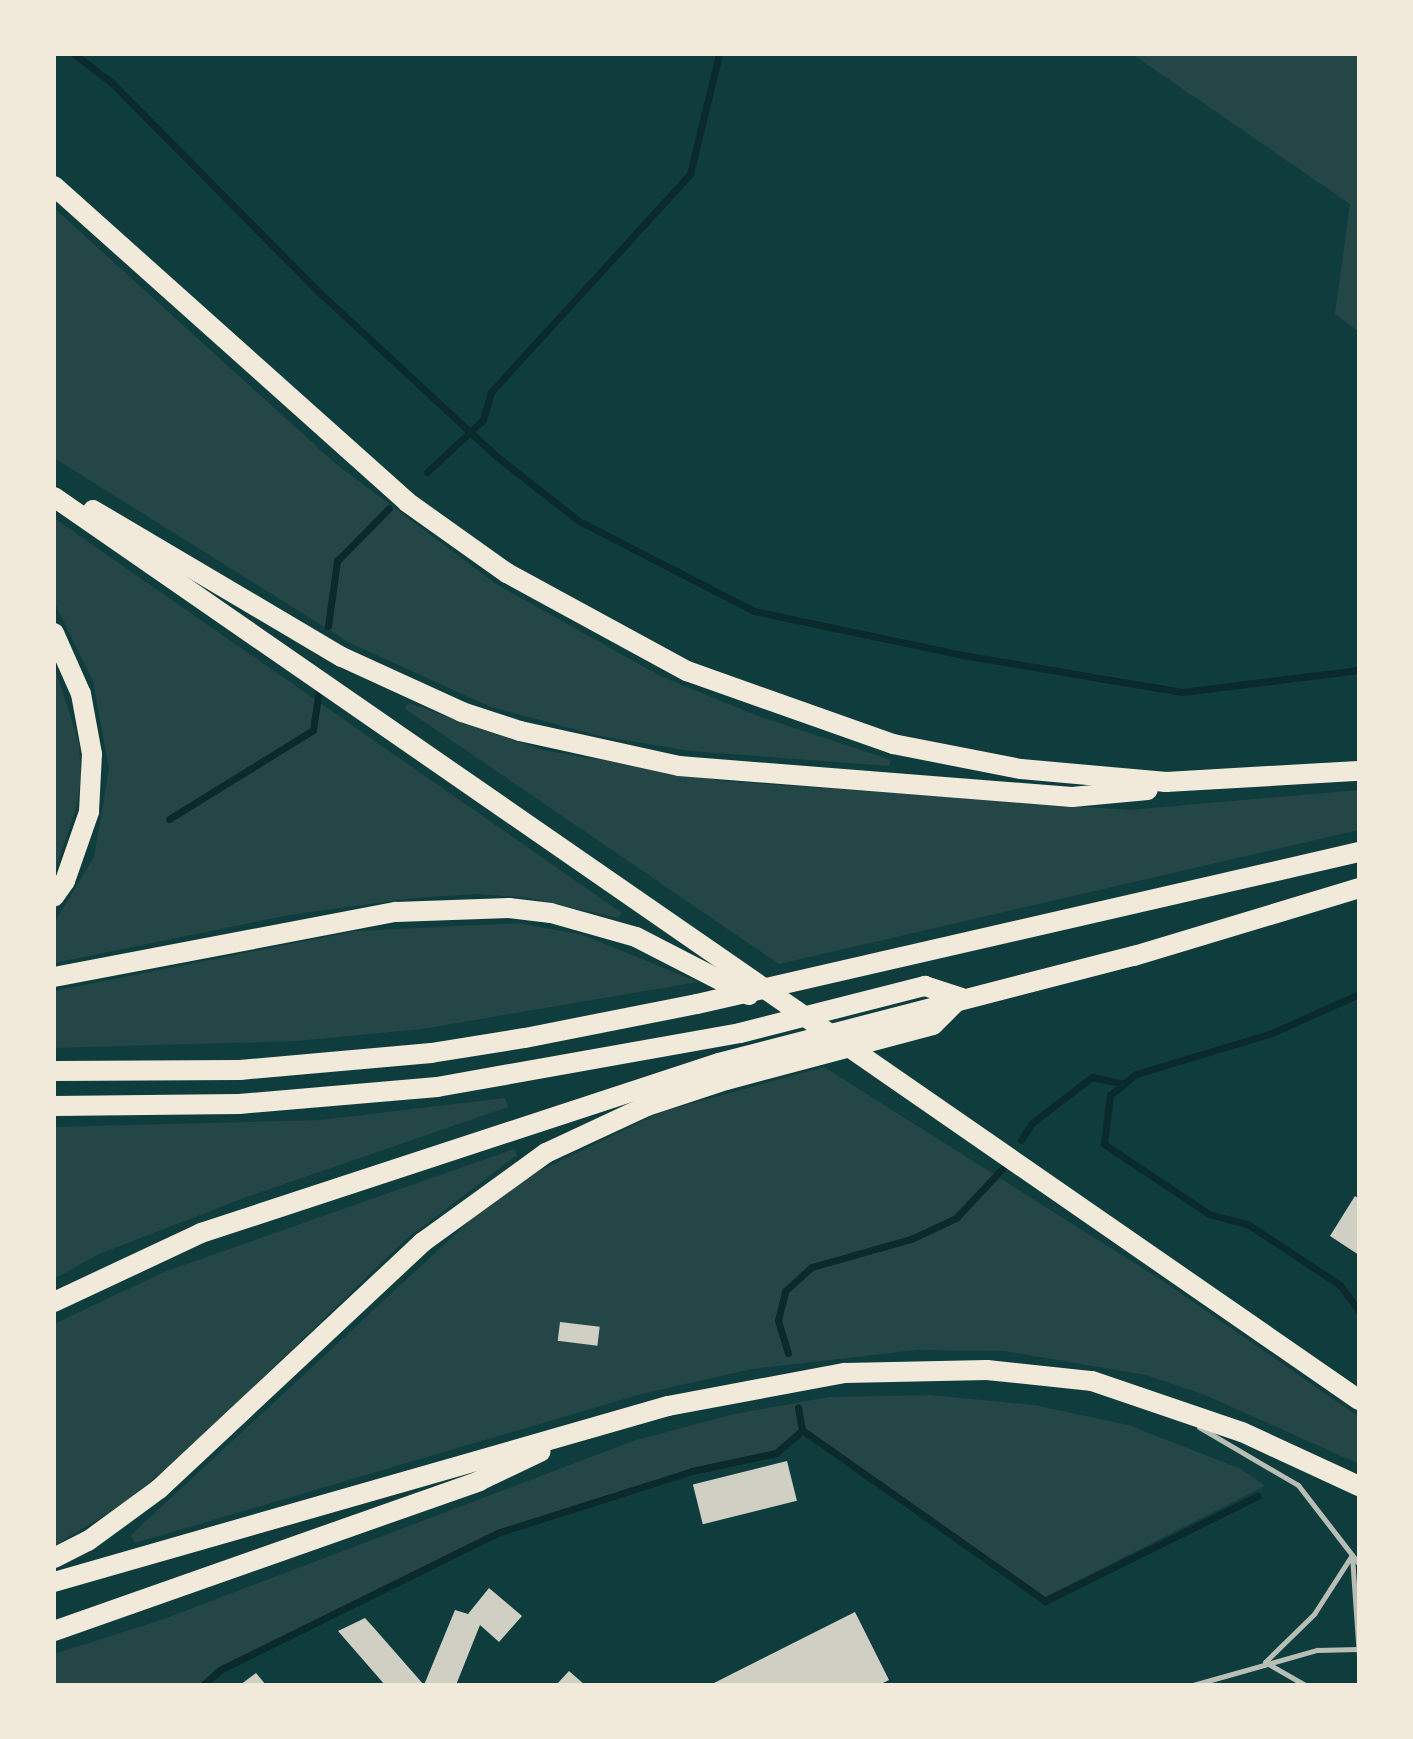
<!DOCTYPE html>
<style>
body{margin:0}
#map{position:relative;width:1413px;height:1739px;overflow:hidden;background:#0f3d3e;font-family:"Asap Condensed",sans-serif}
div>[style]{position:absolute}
.green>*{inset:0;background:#244646}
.stream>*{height:7px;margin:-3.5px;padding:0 3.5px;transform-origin:3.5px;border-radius:3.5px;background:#0a2a2b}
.building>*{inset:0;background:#cfcfc3;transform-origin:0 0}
.service>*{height:5px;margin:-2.5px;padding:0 2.5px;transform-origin:2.5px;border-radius:2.5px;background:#b8beb3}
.motorway>*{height:20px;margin:-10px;padding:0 10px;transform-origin:10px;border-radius:10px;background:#f1e9da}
span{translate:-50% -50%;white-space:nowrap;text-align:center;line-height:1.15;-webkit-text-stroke:8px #f1e9da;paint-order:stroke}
.frame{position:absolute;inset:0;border:56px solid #f1e9da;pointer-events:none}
</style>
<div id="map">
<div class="green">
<i style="clip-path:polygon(1132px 54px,1359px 54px,1359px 332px,1335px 314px,1350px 204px)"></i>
<i style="clip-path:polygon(54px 208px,336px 464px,496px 584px,660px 676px,758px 716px,891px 760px,889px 766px,691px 751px,600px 736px,491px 707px,350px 643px,54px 458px)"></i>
<i style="clip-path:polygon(54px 518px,622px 913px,618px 918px,530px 898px,477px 894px,415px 898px,289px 915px,54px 963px,54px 923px,94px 857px,109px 769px,93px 681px,54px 602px)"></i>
<i style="clip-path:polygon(54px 665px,79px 743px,81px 777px,77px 805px,54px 874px)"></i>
<i style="clip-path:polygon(409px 703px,543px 750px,722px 781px,1129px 810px,1359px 790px,1359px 830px,779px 964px,404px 708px)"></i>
<i style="clip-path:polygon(518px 923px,583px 935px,698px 982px,422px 1029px,297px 1041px,54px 1048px,54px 991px,356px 931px)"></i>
<i style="clip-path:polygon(824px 1067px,1163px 1281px,1359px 1417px,1359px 1464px,1205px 1395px,1146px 1375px,1004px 1351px,917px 1350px,752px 1369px,641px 1394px,135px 1543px,131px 1535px,476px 1215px,541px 1170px,661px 1112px)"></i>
<i style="clip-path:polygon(505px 1098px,508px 1107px,244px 1198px,99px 1254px,54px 1279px,54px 1127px,320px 1120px)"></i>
<i style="clip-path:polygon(514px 1149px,517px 1155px,405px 1240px,192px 1446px,126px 1502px,54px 1546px,54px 1324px,164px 1272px)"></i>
<i style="clip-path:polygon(931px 1395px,1034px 1405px,1128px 1425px,1241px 1469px,1265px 1486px,1045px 1597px,805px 1428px,799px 1429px,775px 1451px,494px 1532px,217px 1668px,199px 1685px,54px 1685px,54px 1654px,161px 1620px,633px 1441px,734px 1414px,829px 1397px)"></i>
</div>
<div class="stream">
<i style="left:74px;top:54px;width:48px;rotate:37.3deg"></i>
<i style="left:112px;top:83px;width:296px;rotate:45.3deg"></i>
<i style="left:320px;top:293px;width:240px;rotate:42.8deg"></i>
<i style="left:496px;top:456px;width:105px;rotate:38.1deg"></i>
<i style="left:579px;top:521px;width:197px;rotate:27.2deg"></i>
<i style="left:754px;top:611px;width:214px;rotate:11.9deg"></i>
<i style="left:963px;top:655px;width:222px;rotate:9.6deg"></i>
<i style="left:1182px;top:692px;width:178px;rotate:-7.1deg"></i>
<i style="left:427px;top:472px;width:76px;rotate:-42.9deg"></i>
<i style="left:483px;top:420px;width:29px;rotate:-74deg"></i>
<i style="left:491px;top:392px;width:295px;rotate:-47.6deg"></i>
<i style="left:690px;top:174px;width:123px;rotate:-76.4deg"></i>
<i style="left:328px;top:626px;width:66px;rotate:-82.1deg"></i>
<i style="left:337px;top:561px;width:74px;rotate:-45.5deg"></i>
<i style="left:169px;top:819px;width:169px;rotate:-31.7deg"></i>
<i style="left:313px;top:730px;width:40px;rotate:-81.5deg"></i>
<i style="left:1359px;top:994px;width:95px;rotate:155.9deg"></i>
<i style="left:1272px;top:1033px;width:142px;rotate:163.2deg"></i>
<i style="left:1136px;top:1074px;width:33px;rotate:141deg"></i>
<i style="left:1110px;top:1095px;width:49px;rotate:97deg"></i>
<i style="left:1104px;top:1144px;width:126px;rotate:33.7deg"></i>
<i style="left:1209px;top:1214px;width:41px;rotate:15.4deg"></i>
<i style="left:1249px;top:1225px;width:109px;rotate:33.4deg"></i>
<i style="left:1340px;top:1285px;width:32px;rotate:54deg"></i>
<i style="left:1021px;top:1140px;width:20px;rotate:-57deg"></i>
<i style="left:1032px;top:1123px;width:76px;rotate:-37.5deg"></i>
<i style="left:1092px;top:1077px;width:33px;rotate:12deg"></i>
<i style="left:788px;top:1353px;width:34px;rotate:-107deg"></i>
<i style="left:778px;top:1320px;width:30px;rotate:-76deg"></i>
<i style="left:785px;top:1291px;width:36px;rotate:-42deg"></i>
<i style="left:812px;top:1267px;width:103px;rotate:-15.8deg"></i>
<i style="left:911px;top:1239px;width:50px;rotate:-25deg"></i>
<i style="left:956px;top:1218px;width:69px;rotate:-46.8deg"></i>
<i style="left:802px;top:1430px;width:297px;rotate:35.1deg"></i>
<i style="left:1045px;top:1601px;width:237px;rotate:-26.3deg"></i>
<i style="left:203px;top:1685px;width:23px;rotate:-41deg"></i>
<i style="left:220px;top:1670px;width:309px;rotate:-26.3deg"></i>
<i style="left:497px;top:1533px;width:205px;rotate:-17.6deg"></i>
<i style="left:692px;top:1471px;width:86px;rotate:-12.1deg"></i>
<i style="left:776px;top:1453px;width:35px;rotate:-41deg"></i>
<i style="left:802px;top:1430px;width:23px;rotate:-100deg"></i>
</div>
<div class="building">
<i style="clip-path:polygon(1355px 1196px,1359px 1199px,1359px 1255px,1330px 1236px)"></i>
<i style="left:560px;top:1322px;width:40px;height:19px;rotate:7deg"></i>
<i style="left:787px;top:1461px;width:41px;height:97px;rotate:76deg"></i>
<i style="clip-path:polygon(489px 1588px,522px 1616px,499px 1642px,480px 1625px,456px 1685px,424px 1685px,455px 1610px,468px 1614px)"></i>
<i style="clip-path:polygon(855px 1612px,889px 1680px,879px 1685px,710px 1685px)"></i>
<i style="clip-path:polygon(365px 1618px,374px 1628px,424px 1685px,385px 1685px,338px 1631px)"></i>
<i style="clip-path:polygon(569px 1671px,585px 1685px,556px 1685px)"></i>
<i style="clip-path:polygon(256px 1673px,266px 1685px,240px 1685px)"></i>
</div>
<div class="service">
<i style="left:1199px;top:1427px;width:115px;rotate:30.4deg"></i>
<i style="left:1298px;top:1485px;width:100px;rotate:52.3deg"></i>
<i style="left:1352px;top:1556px;width:99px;rotate:86deg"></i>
<i style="left:1193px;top:1685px;width:129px;rotate:-15.8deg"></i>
<i style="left:1317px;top:1650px;width:41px;rotate:-1.4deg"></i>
<i style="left:1305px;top:1685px;width:46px;rotate:-150.1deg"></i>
<i style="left:1265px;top:1662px;width:69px;rotate:-44.4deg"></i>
<i style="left:1314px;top:1614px;width:70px;rotate:-57.2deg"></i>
</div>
<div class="motorway">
<i style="left:54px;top:186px;width:474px;rotate:41.8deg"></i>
<i style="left:407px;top:502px;width:123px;rotate:35.4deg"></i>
<i style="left:507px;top:573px;width:205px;rotate:28.6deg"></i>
<i style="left:687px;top:671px;width:219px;rotate:19.5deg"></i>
<i style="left:893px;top:744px;width:130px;rotate:11.1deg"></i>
<i style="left:1021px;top:769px;width:146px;rotate:5.1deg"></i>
<i style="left:1166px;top:782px;width:193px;rotate:-3.3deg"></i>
<i style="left:54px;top:497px;width:1587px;rotate:34.68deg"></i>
<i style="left:93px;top:510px;width:289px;rotate:30.6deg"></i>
<i style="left:342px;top:657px;width:132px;rotate:24.6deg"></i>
<i style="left:462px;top:712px;width:61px;rotate:18.1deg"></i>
<i style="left:520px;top:731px;width:163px;rotate:12.4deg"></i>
<i style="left:679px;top:766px;width:394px;rotate:4.5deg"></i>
<i style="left:1072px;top:797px;width:76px;rotate:-5.3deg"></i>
<i style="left:54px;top:633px;width:67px;rotate:66.1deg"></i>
<i style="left:81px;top:694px;width:61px;rotate:79.6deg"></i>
<i style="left:92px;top:754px;width:58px;rotate:93deg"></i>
<i style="left:89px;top:812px;width:73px;rotate:109.2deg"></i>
<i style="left:65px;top:881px;width:19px;rotate:125deg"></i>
<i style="left:54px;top:977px;width:348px;rotate:-10.8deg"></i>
<i style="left:396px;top:912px;width:113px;rotate:-2deg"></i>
<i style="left:509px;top:908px;width:42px;rotate:6.8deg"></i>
<i style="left:551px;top:913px;width:88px;rotate:15.8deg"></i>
<i style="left:636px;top:937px;width:127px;rotate:27.2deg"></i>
<i style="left:54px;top:1071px;width:186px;rotate:-0.3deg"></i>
<i style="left:240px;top:1070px;width:192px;rotate:-5.1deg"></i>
<i style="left:431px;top:1053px;width:95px;rotate:-9.1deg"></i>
<i style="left:525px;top:1038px;width:175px;rotate:-11.2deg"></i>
<i style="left:697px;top:1004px;width:679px;rotate:-12.93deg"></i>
<i style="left:54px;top:1106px;width:185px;rotate:-0.6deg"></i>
<i style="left:239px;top:1104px;width:199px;rotate:-4.9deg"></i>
<i style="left:437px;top:1087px;width:308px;rotate:-10.1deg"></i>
<i style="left:740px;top:1033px;width:191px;rotate:-14.3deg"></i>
<i style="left:925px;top:986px;width:38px;rotate:18deg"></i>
<i style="left:54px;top:1302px;width:162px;rotate:-25.1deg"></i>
<i style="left:201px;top:1233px;width:545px;rotate:-18.17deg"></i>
<i style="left:719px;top:1063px;width:429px;rotate:-14.5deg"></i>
<i style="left:1134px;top:956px;width:235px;rotate:-16.8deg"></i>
<i style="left:54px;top:1558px;width:38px;rotate:-27deg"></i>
<i style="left:88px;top:1541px;width:88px;rotate:-36.2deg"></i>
<i style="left:159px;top:1489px;width:362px;rotate:-43.1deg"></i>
<i style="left:423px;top:1242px;width:152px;rotate:-35.9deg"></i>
<i style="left:546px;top:1153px;width:111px;rotate:-25deg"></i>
<i style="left:647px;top:1106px;width:83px;rotate:-18.2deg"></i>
<i style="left:726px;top:1080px;width:214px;rotate:-14.9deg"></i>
<i style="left:933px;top:1025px;width:35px;rotate:-45deg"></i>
<i style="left:54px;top:1582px;width:639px;rotate:-15.99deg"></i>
<i style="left:668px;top:1406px;width:180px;rotate:-10.6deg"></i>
<i style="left:845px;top:1373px;width:142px;rotate:-1.2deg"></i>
<i style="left:987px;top:1370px;width:106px;rotate:6deg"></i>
<i style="left:1092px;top:1381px;width:158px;rotate:18.8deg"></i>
<i style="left:1242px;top:1432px;width:129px;rotate:24.8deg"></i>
<i style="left:54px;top:1631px;width:451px;rotate:-19.4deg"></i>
<i style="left:479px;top:1481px;width:68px;rotate:-25.4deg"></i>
</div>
<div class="frame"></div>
</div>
